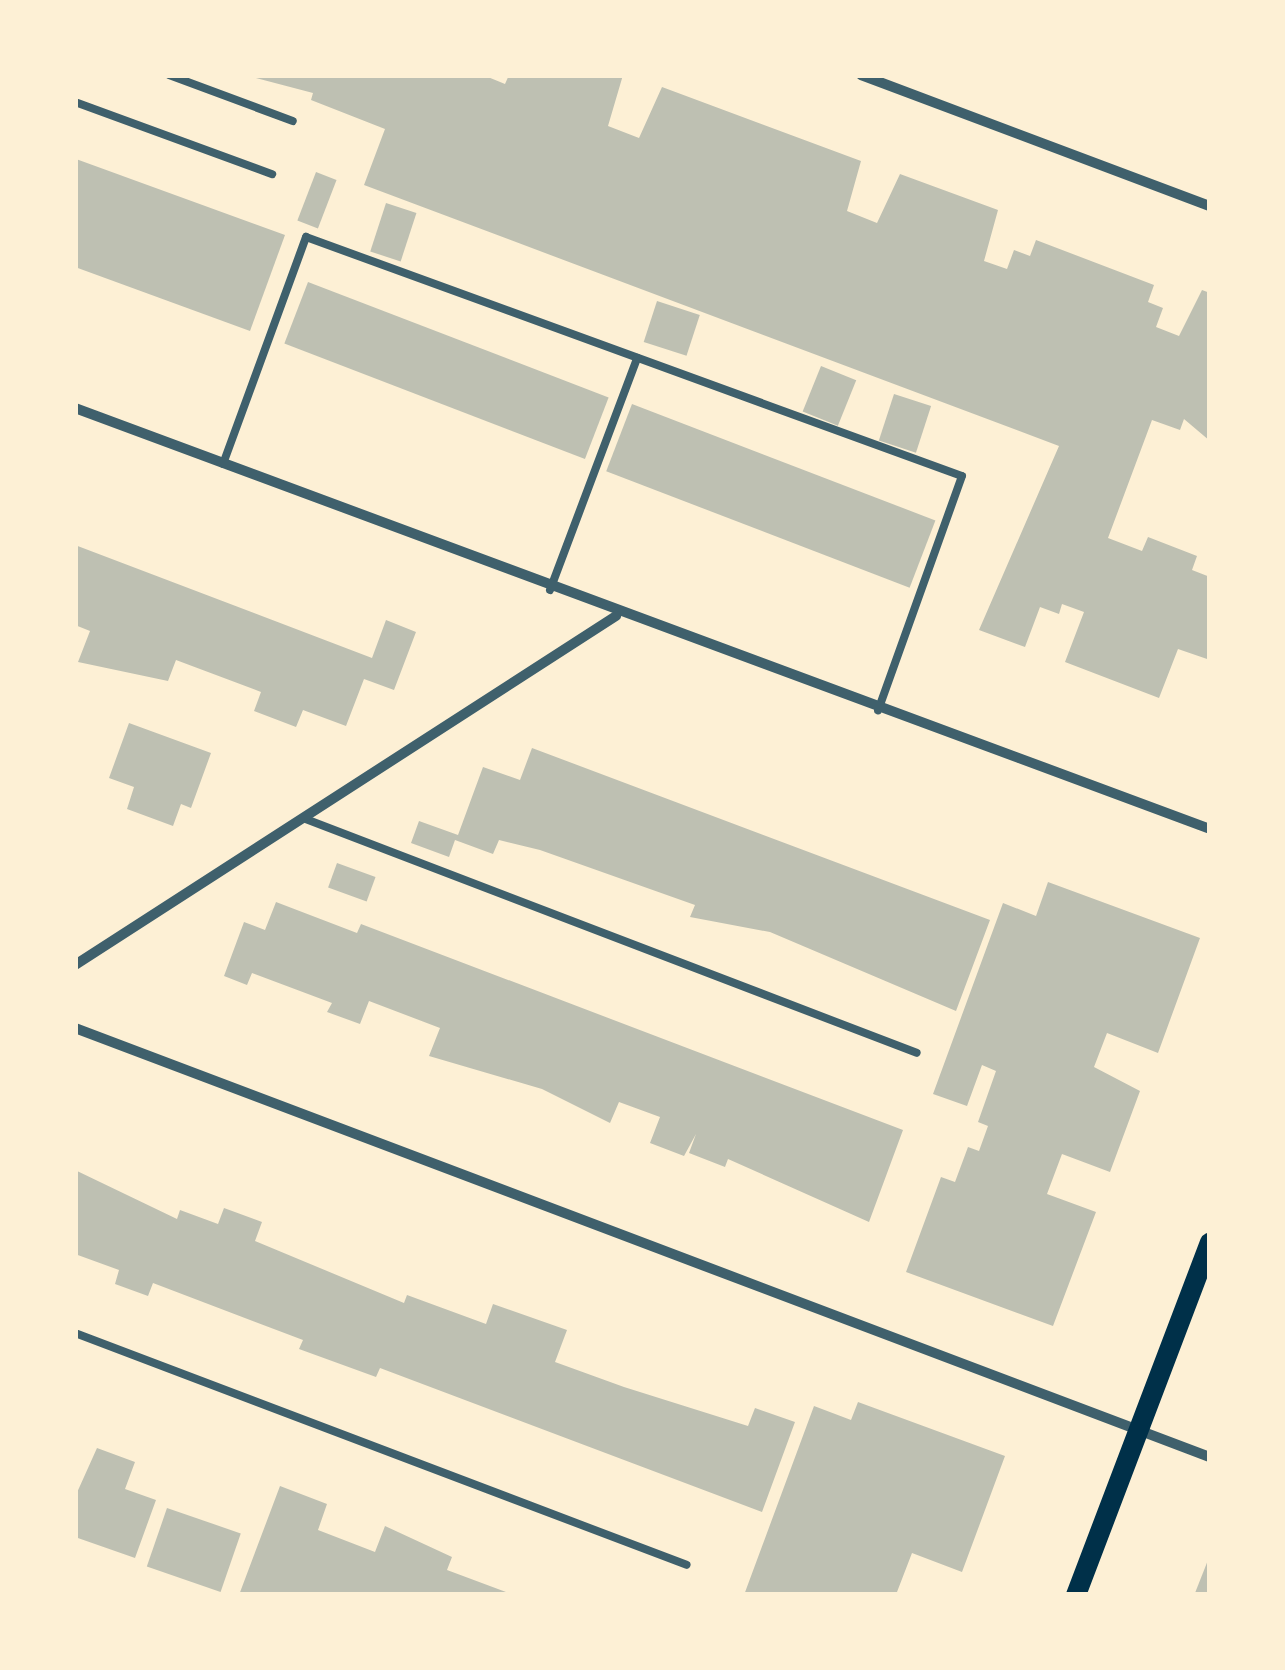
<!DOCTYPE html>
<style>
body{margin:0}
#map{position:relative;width:1285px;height:1670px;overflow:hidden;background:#fdf0d5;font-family:"IBM Plex Serif",serif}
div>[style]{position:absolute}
.building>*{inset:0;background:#bec0b2;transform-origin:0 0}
.service>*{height:8px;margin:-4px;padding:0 4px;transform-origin:4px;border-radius:4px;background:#3f606c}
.minor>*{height:10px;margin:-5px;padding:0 5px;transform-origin:5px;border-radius:5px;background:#3f606c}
.secondary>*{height:20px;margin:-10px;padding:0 10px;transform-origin:10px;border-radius:10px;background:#003049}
span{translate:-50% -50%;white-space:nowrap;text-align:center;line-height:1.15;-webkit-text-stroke:8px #fdf0d5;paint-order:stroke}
.frame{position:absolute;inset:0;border:78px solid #fdf0d5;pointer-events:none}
</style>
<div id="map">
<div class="building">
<i style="clip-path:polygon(244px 75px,483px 75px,505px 84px,509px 75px,623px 75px,608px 126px,639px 138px,662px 87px,861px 161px,847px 211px,877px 223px,900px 174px,998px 210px,984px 261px,1007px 269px,1014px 250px,1030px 256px,1036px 240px,1154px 285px,1148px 302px,1163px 308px,1156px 327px,1179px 336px,1202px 290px,1210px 293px,1210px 441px,1184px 419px,1180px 430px,1152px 420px,1108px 538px,1142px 551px,1148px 537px,1197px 556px,1192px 570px,1210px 577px,1210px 660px,1178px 649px,1159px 698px,1065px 662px,1084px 612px,1062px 604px,1059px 614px,1040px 607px,1025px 647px,979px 630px,1059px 446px,364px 185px,385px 129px,311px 100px,313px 93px)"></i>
<i style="clip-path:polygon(76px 159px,285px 235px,250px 331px,75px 267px)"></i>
<i style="left:316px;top:172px;width:22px;height:52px;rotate:21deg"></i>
<i style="left:386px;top:203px;width:32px;height:51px;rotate:18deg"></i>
<i style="left:308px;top:282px;width:322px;height:66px;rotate:21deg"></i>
<i style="left:657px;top:301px;width:45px;height:43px;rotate:18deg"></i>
<i style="left:821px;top:366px;width:38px;height:49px;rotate:22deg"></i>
<i style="left:894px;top:394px;width:39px;height:49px;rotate:18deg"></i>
<i style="left:632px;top:404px;width:325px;height:72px;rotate:21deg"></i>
<i style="clip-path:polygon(75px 545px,372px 658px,386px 620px,416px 632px,394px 690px,364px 679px,346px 726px,303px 710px,296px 727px,254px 711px,261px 692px,176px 660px,168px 681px,78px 662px,90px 631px,75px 625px)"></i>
<i style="clip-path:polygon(129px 723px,211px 753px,191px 808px,181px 804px,173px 826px,127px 809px,134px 787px,109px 778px)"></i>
<i style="clip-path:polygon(532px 748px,990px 920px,956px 1011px,770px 932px,690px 917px,695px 905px,540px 850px,499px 840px,493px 854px,455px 840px,449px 857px,411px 843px,419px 821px,458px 835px,483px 767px,520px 780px)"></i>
<i style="left:337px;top:863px;width:41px;height:26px;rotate:20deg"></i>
<i style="clip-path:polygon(1048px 882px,1200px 938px,1158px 1053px,1107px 1033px,1094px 1067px,1140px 1091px,1110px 1172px,1062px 1154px,1047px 1194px,1096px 1212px,1053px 1326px,906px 1272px,941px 1177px,955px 1182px,968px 1147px,979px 1151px,988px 1126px,978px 1122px,996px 1071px,982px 1065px,967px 1106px,933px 1094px,1003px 903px,1036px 916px)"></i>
<i style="clip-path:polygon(276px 902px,357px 933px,361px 924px,903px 1130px,869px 1222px,728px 1159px,725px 1167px,689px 1153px,696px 1134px,684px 1156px,650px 1143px,660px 1117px,619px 1102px,610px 1123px,542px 1089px,429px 1056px,440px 1028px,369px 1001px,360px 1024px,327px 1012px,332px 1003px,252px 973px,247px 985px,224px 976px,244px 922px,265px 930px)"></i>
<i style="clip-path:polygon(75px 1170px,177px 1219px,180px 1210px,218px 1224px,224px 1208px,262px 1222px,255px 1241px,404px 1303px,407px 1295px,486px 1324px,493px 1304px,567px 1330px,555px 1362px,624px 1387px,748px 1426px,755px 1408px,795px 1422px,762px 1512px,380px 1368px,376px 1377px,299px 1349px,303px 1340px,153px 1283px,148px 1296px,115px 1284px,119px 1270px,75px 1254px)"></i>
<i style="clip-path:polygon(858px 1402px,1005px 1456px,962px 1572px,912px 1553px,897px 1592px,904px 1595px,744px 1595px,814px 1406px,851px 1420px)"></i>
<i style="clip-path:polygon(97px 1448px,135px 1462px,125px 1489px,156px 1500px,135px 1558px,75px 1537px,75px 1497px)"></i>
<i style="clip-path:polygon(280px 1486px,327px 1504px,318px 1530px,375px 1552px,385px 1526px,452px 1557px,447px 1570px,514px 1595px,239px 1595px)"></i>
<i style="left:167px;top:1508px;width:78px;height:62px;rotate:19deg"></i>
<i style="clip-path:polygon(1210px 1555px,1210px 1595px,1202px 1595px,1195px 1593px)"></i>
</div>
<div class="service">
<i style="left:169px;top:75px;width:132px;rotate:20.4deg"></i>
<i style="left:75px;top:102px;width:210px;rotate:20.1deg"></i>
<i style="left:223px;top:464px;width:242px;rotate:-69.9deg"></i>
<i style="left:306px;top:237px;width:698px;rotate:20.02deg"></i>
<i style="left:962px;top:476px;width:249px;rotate:109.7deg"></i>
<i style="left:550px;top:590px;width:248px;rotate:-69.4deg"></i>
<i style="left:303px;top:818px;width:657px;rotate:20.94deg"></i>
<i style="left:75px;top:1333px;width:654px;rotate:20.76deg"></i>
</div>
<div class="minor">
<i style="left:861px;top:75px;width:373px;rotate:20.6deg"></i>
<i style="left:75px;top:408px;width:1211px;rotate:20.35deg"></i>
<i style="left:75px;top:965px;width:644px;rotate:-32.83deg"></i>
<i style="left:75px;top:1028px;width:1213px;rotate:20.71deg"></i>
</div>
<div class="secondary">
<i style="left:1076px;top:1595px;width:377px;rotate:-69.2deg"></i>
</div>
<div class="frame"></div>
</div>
